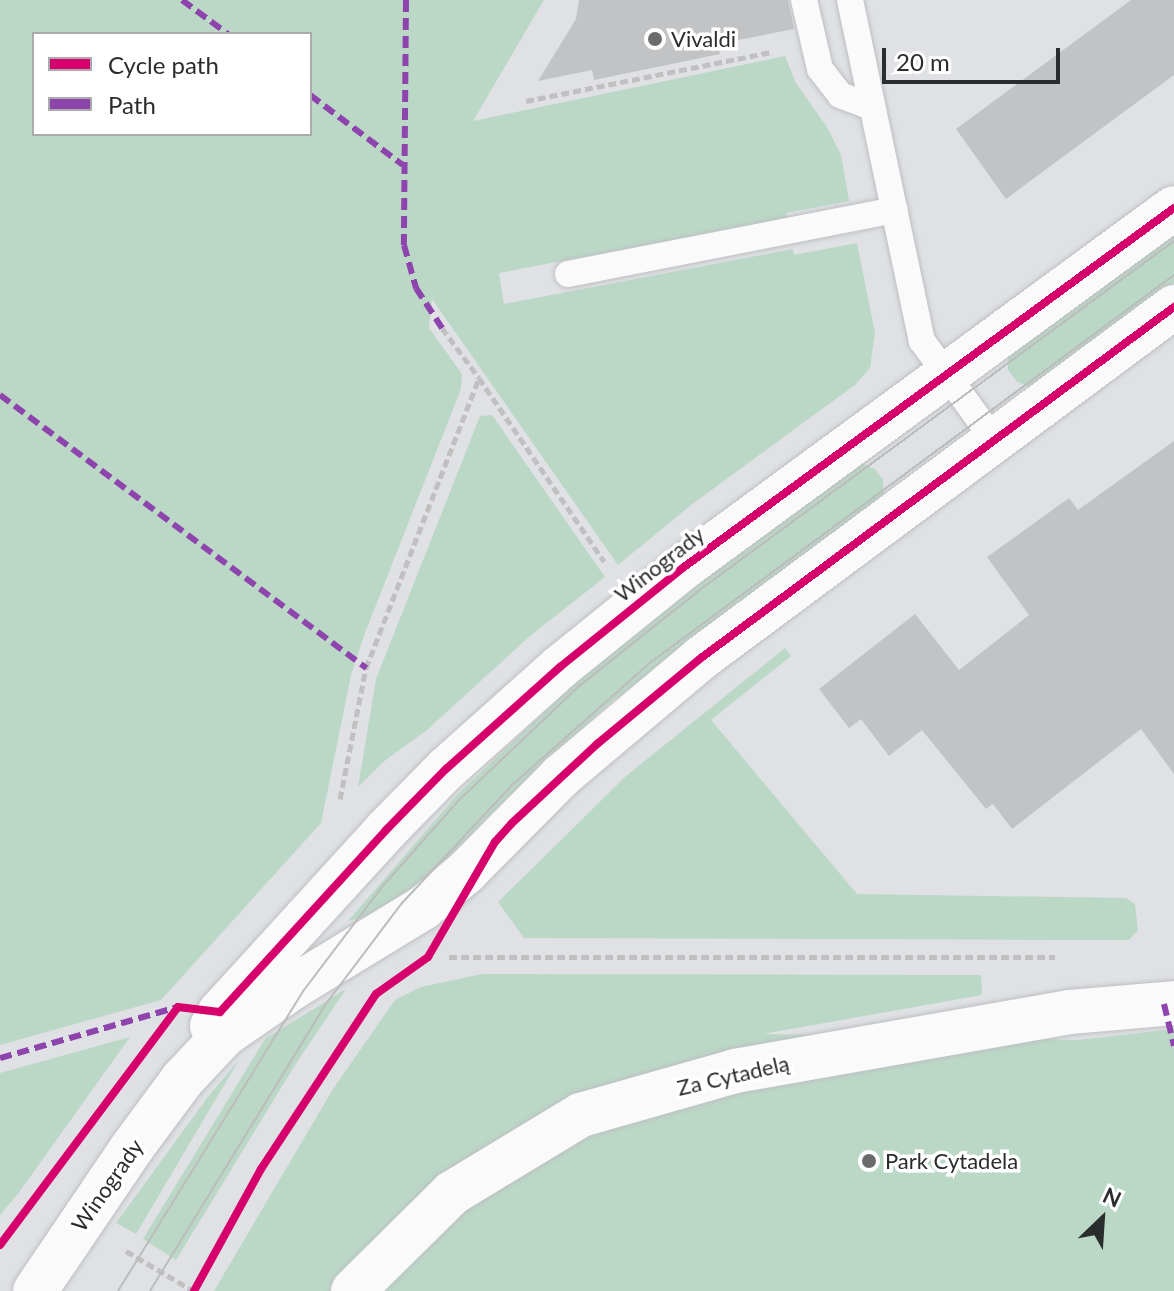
<!DOCTYPE html>
<meta charset="utf-8">
<style>
body{margin:0}
#map{position:relative;width:1174px;height:1291px;overflow:hidden;background:#dfe1e4;font-family:Lato,sans-serif}
div>[style]{position:absolute}
.green>*{inset:0;background:#bbd8c7}
.building>*{inset:0;background:#c2c3c5}
.path>*{height:5px;margin-top:-2.5px;transform-origin:0;background:repeating-linear-gradient(90deg,#c0c0c1 0 8px,transparent 0 12px)}
.roads{filter:drop-shadow(0 0 2px #bdbfc1) drop-shadow(0 0 2px #bdbfc1)}
.lane>*{height:26px;margin:-13px;padding:0 13px;transform-origin:13px;border-radius:13px;background:#fafafb}
.street>*{height:44px;margin:-22px;padding:0 22px;transform-origin:22px;border-radius:22px;background:#fafafb}
.secondary>*{height:44px;margin:-22px;padding:0 22px;transform-origin:22px;border-radius:22px;background:#fafafb}
.tram>*{height:2px;margin:-1px;padding:0 1px;transform-origin:1px;border-radius:1px;background:#bbbcbc}
.quiet>*{height:6px;margin-top:-3px;transform-origin:0;background:repeating-linear-gradient(90deg,#8e44ad 0 12px,transparent 0 18px)}
.cycleway>*{height:8px;margin:-4px;padding:0 4px;transform-origin:4px;border-radius:4px;background:#d6006c}
.dots>*{width:22px;height:22px;translate:-50% -50%;box-sizing:border-box;border:4px solid #fff;border-radius:50%}
span{translate:-50% -50%;white-space:nowrap;text-align:center;line-height:1.15;-webkit-text-stroke:7px #fff;paint-order:stroke}
.poi-label{font-size:22px;color:#2b2c2d}
.left{translate:0 -50%;text-align:left}
.street-label{font-size:22px;color:#2b2c2d}
.legend{position:absolute;left:32px;top:32px;width:280px;height:104px;box-sizing:border-box;background:#fff;border:2px solid #aaabab;margin:0;padding:10px 14px;list-style:none;font-size:24px;color:#2b2c2d}
.legend li{display:flex;align-items:center;gap:16px;height:40px}
.legend b{width:40px;border:2px solid #aaabab}
.north{position:absolute;left:1062px;top:1179px;width:80px;height:80px;-webkit-text-stroke:6px #fff;paint-order:stroke;rotate:25deg;font-size:22px;font-weight:700;line-height:32px;text-align:center;color:#2b2c2d}
.north::after{content:'';display:block;margin:auto;width:28px;height:36px;background:#2b2c2d;clip-path:polygon(50% 0,100% 100%,50% 72%,0 100%)}
.scale{position:absolute;left:882px;top:48px;width:178px;height:36px;box-sizing:border-box;border:4px solid #2b2c2d;border-top:0;padding-left:10px;font-size:24px;line-height:28px;white-space:nowrap;color:#2b2c2d;-webkit-text-stroke:6px #fff;paint-order:stroke}
</style>
<div id="map">
<div class="green">
<i style="clip-path:polygon(evenodd,0 0,544px 0,473px 121px,785px 56px,796px 83px,827px 127px,841px 155px,849px 201px,786px 213px,787px 218px,499px 273px,504px 304px,793px 249px,794px 255px,857px 243px,875px 333px,870px 368px,855px 385px,691px 505px,618px 565px,432px 299px,429px 328px,462px 374px,461px 389px,365px 633px,351px 675px,321px 823px,161px 1000px,0 1045px,0 0,34px 34px,310px 34px,310px 134px,34px 134px,34px 34px)"></i>
<i style="clip-path:polygon(1174px 234px,1174px 282px,1031px 387px,1017px 382px,1008px 370px,1008px 354px)"></i>
<i style="clip-path:polygon(492px 415px,605px 577px,530px 636px,427px 730px,383px 762px,358px 787px,376px 679px,480px 416px)"></i>
<i style="clip-path:polygon(861px 463px,875px 469px,883px 480px,884px 495px,606px 706px,487px 818px,432px 879px,371px 915px,348px 921px,458px 794px,579px 679px,752px 543px)"></i>
<i style="clip-path:polygon(785px 648px,791px 656px,711px 720px,857px 894px,1126px 898px,1135px 904px,1138px 930px,1129px 940px,524px 938px,498px 902px,626px 776px)"></i>
<i style="clip-path:polygon(482px 974px,981px 975px,982px 995px,763px 1034px,1078px 1040px,1174px 1029px,1174px 1291px,214px 1291px,333px 1089px,395px 1000px,421px 987px)"></i>
<i style="clip-path:polygon(346px 989px,295px 1065px,176px 1260px,143px 1239px,265px 1039px)"></i>
<i style="clip-path:polygon(130px 1037px,20px 1191px,0 1215px,0 1073px)"></i>
<i style="clip-path:polygon(239px 1060px,136px 1234px,116px 1223px,207px 1098px)"></i>
</div>
<div class="building">
<i style="clip-path:polygon(579px 0,788px 0,794px 29px,718px 44px,720px 54px,594px 80px,592px 70px,538px 81px,576px 19px)"></i>
<i style="clip-path:polygon(1131px 0,1174px 0,1174px 75px,1006px 199px,956px 129px)"></i>
<i style="clip-path:polygon(1174px 441px,1174px 774px,1141px 729px,1012px 829px,993px 804px,986px 809px,922px 730px,889px 756px,861px 719px,849px 728px,819px 689px,915px 614px,959px 670px,1029px 615px,987px 557px,1069px 498px,1078px 510px)"></i>
</div>
<div class="path">
<i style="left:526px;top:101px;width:251px;rotate:-11.3deg"></i>
<i style="left:442px;top:328px;width:62px;rotate:53.5deg"></i>
<i style="left:340px;top:799px;width:134px;rotate:-78.8deg"></i>
<i style="left:366px;top:668px;width:311px;rotate:-68.7deg"></i>
<i style="left:479px;top:378px;width:222px;rotate:55.7deg"></i>
<i style="left:449px;top:957px;width:606px"></i>
<i style="left:126px;top:1251px;width:79px;rotate:30.5deg"></i>
</div>
<div class="roads">
<div class="lane">
<i style="left:804px;top:0;width:71px;rotate:76.9deg"></i>
<i style="left:820px;top:69px;width:33px;rotate:52deg"></i>
<i style="left:840px;top:95px;width:34px;rotate:21deg"></i>
<i style="left:850px;top:0;width:349px;rotate:78.1deg"></i>
<i style="left:922px;top:341px;width:122px;rotate:54deg"></i>
<i style="left:568px;top:274px;width:333px;rotate:-11.1deg"></i>
</div>
<div class="street">
<i style="left:353px;top:1291px;width:139px;rotate:-44.7deg"></i>
<i style="left:452px;top:1193px;width:151px;rotate:-31.2deg"></i>
<i style="left:581px;top:1115px;width:160px;rotate:-15.9deg"></i>
<i style="left:735px;top:1071px;width:340px;rotate:-10deg"></i>
<i style="left:1070px;top:1012px;width:104px;rotate:-4.9deg"></i>
</div>
<div class="secondary">
<i style="left:212px;top:1026px;width:16px;rotate:-60deg"></i>
<i style="left:220px;top:1012px;width:246px;rotate:-47.6deg"></i>
<i style="left:386px;top:830px;width:86px;rotate:-45.5deg"></i>
<i style="left:446px;top:769px;width:153px;rotate:-41.8deg"></i>
<i style="left:560px;top:667px;width:159px;rotate:-38.9deg"></i>
<i style="left:684px;top:567px;width:607px;rotate:-36.23deg"></i>
<i style="left:35px;top:1291px;width:171px;rotate:-55.9deg"></i>
<i style="left:131px;top:1149px;width:86px;rotate:-53.5deg"></i>
<i style="left:182px;top:1080px;width:62px;rotate:-47deg"></i>
<i style="left:224px;top:1035px;width:86px;rotate:-34.6deg"></i>
<i style="left:295px;top:986px;width:150px;rotate:-31.4deg"></i>
<i style="left:423px;top:908px;width:56px;rotate:-39.9deg"></i>
<i style="left:466px;top:872px;width:135px;rotate:-45.3deg"></i>
<i style="left:561px;top:776px;width:183px;rotate:-40.1deg"></i>
<i style="left:701px;top:658px;width:589px;rotate:-36.58deg"></i>
</div>
</div>
<div class="tram">
<i style="left:118px;top:1291px;width:354px;rotate:-58.3deg"></i>
<i style="left:304px;top:990px;width:129px;rotate:-52.9deg"></i>
<i style="left:382px;top:887px;width:116px;rotate:-48.5deg"></i>
<i style="left:459px;top:800px;width:164px;rotate:-43.5deg"></i>
<i style="left:578px;top:687px;width:157px;rotate:-38.5deg"></i>
<i style="left:701px;top:589px;width:587px;rotate:-36.34deg"></i>
<i style="left:150px;top:1291px;width:335px;rotate:-58.5deg"></i>
<i style="left:325px;top:1005px;width:128px;rotate:-53deg"></i>
<i style="left:402px;top:903px;width:161px;rotate:-47deg"></i>
<i style="left:512px;top:785px;width:186px;rotate:-41.5deg"></i>
<i style="left:651px;top:662px;width:651px;rotate:-36.5deg"></i>
</div>
<div class="quiet">
<i style="left:182px;top:0;width:57px;rotate:36.5deg"></i>
<i style="left:406px;top:0;width:245px;rotate:90.5deg"></i>
<i style="left:404px;top:245px;width:45px;rotate:74.4deg"></i>
<i style="left:416px;top:288px;width:48px;rotate:57deg"></i>
<i style="left:310px;top:95px;width:116px;rotate:37deg"></i>
<i style="left:0;top:395px;width:457px;rotate:36.7deg"></i>
<i style="left:1164px;top:1004px;width:43px;rotate:76.6deg"></i>
<i style="left:0;top:1058px;width:185px;rotate:-16deg"></i>
</div>
<div class="cycleway">
<i style="left:0;top:1245px;width:297px;rotate:-53.2deg"></i>
<i style="left:178px;top:1007px;width:42px;rotate:6.8deg"></i>
<i style="left:220px;top:1012px;width:246px;rotate:-47.6deg"></i>
<i style="left:386px;top:830px;width:86px;rotate:-45.5deg"></i>
<i style="left:446px;top:769px;width:153px;rotate:-41.8deg"></i>
<i style="left:560px;top:667px;width:159px;rotate:-38.9deg"></i>
<i style="left:684px;top:567px;width:607px;rotate:-36.23deg"></i>
<i style="left:194px;top:1291px;width:139px;rotate:-61.2deg"></i>
<i style="left:261px;top:1169px;width:209px;rotate:-56.7deg"></i>
<i style="left:376px;top:994px;width:64px;rotate:-35.4deg"></i>
<i style="left:428px;top:957px;width:133px;rotate:-59.8deg"></i>
<i style="left:495px;top:842px;width:25px;rotate:-48deg"></i>
<i style="left:512px;top:823px;width:116px;rotate:-42.9deg"></i>
<i style="left:597px;top:744px;width:135px;rotate:-39.6deg"></i>
<i style="left:701px;top:658px;width:589px;rotate:-36.58deg"></i>
</div>
<div class="dots">
<i style="left:655px;top:39px;background:#6a6b6d"></i>
<i style="left:869px;top:1161px;background:#6a6b6d"></i>
</div>
<div class="poi-label">
<span class="left" style="left:671px;top:39px">Vivaldi</span>
<span class="left" style="left:885px;top:1161px">Park Cytadela</span>
</div>
<div class="street-label">
<span style="left:659px;top:564px;rotate:-38deg">Winogrady</span>
<span style="left:733px;top:1075px;rotate:-13deg">Za Cytadelą</span>
<span style="left:107px;top:1185px;rotate:-55deg">Winogrady</span>
</div>
<ul class="legend">
<li><b style="height:10px;background:#d6006c"></b>Cycle path</li>
<li><b style="height:10px;background:#8e44ad"></b>Path</li>
</ul>
<div class="north">N</div>
<div class="scale">20 m</div>
</div>
